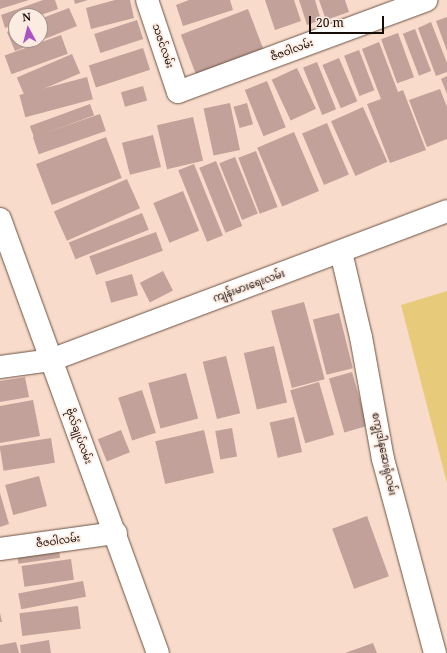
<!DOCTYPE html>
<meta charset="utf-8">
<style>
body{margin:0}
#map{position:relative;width:447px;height:653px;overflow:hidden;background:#f8dbca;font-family:"Noto Serif","Noto Sans Myanmar",serif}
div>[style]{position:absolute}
.green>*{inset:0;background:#e7cb7a}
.building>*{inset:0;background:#c1a199;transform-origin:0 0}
.roads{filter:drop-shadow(0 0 1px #6b5344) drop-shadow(0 0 1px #6b5344)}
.minor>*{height:22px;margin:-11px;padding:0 11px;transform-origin:11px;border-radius:11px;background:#fff}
.tertiary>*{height:22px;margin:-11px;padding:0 11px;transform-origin:11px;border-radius:11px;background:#fff}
span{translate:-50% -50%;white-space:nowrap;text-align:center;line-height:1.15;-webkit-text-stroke:3.5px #fcebe1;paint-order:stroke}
.street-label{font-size:10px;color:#160c07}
.north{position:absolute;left:8px;top:8px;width:40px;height:40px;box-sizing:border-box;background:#fcebe1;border:1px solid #a0928a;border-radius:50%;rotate:353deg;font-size:11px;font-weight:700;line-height:16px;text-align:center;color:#160c07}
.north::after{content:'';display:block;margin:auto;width:14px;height:18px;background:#aa53c1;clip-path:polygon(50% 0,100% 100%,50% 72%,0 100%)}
.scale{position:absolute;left:309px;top:16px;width:75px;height:18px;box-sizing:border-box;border:2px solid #160c07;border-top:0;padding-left:5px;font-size:12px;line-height:14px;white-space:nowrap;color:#160c07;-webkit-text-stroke:3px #fcebe1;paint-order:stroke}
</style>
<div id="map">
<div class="green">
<i style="clip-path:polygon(447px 291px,447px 483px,401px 305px)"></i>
</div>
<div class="building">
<i style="clip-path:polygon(0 0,29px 0,0 9px)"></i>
<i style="clip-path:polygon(43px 0,55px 0,58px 9px,38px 16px,16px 16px,16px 24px,5px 28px,1px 15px)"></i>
<i style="clip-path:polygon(74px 0,88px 0,75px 4px)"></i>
<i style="clip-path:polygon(115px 0,130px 0,134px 18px,91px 29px,86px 8px)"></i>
<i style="clip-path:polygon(189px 0,230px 0,233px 10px,183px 26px,176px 5px)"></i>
<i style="clip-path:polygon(265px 0,294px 0,301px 21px,275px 30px)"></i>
<i style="clip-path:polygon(299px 0,315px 0,321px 20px,307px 25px)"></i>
<i style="clip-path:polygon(319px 0,345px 0,349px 12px,326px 20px)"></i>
<i style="clip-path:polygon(69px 8px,77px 26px,15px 51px,7px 32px,16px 28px,16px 40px,40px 40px,40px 19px)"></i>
<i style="left:248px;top:9px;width:43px;height:72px;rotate:69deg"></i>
<i style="clip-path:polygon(447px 17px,447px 51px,436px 21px)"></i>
<i style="left:137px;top:20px;width:20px;height:45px;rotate:72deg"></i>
<i style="clip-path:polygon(431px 22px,447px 63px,447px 72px,436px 76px,418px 28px)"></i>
<i style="left:415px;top:29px;width:45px;height:13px;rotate:69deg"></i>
<i style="left:398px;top:33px;width:47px;height:18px;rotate:70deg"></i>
<i style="left:61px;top:35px;width:20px;height:60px;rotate:70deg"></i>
<i style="clip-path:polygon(379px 42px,398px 92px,403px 90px,426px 150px,390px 163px,367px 104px,381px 99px,362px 49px)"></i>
<i style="left:143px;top:48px;width:23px;height:57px;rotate:72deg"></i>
<i style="left:359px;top:50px;width:43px;height:16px;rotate:69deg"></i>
<i style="left:72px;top:54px;width:21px;height:60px;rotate:67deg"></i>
<i style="left:339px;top:58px;width:47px;height:18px;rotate:67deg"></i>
<i style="left:317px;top:62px;width:51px;height:15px;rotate:68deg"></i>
<i style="left:297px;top:68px;width:45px;height:28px;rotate:65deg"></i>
<i style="clip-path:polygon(447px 76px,447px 94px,441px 79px)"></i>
<i style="left:87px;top:77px;width:23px;height:70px;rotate:75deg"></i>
<i style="left:267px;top:81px;width:50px;height:24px;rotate:68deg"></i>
<i style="left:143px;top:86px;width:15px;height:23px;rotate:74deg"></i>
<i style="clip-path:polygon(440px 89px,447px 107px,447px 139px,427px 147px,409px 100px)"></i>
<i style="left:230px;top:103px;width:48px;height:27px;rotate:78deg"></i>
<i style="left:247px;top:103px;width:22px;height:14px;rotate:74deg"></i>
<i style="left:90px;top:104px;width:12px;height:64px;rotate:70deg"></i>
<i style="left:363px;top:107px;width:60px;height:35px;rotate:66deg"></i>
<i style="left:100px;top:114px;width:18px;height:71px;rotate:71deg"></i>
<i style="left:193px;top:117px;width:45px;height:37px;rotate:77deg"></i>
<i style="left:327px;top:123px;width:56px;height:27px;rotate:67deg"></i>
<i style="left:294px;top:132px;width:64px;height:40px;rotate:67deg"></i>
<i style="left:153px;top:135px;width:33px;height:32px;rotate:76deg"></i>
<i style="left:106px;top:137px;width:44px;height:75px;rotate:69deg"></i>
<i style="left:256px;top:151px;width:60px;height:19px;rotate:69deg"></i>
<i style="left:235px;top:157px;width:61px;height:17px;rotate:68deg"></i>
<i style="left:216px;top:161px;width:70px;height:18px;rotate:68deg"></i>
<i style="left:194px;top:164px;width:77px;height:17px;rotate:68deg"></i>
<i style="left:127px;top:179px;width:32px;height:80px;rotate:66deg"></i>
<i style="left:183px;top:191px;width:43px;height:32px;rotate:68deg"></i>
<i style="left:142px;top:213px;width:18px;height:79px;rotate:68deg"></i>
<i style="left:156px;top:232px;width:20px;height:71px;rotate:70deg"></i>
<i style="left:163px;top:271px;width:22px;height:26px;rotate:63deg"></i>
<i style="left:132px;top:274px;width:22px;height:28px;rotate:74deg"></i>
<i style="left:304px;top:302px;width:80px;height:34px;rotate:75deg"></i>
<i style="left:339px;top:313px;width:57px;height:27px;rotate:76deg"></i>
<i style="left:274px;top:346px;width:58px;height:31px;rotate:77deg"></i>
<i style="left:226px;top:356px;width:59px;height:24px;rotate:76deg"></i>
<i style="left:352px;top:372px;width:56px;height:24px;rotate:74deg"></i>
<i style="left:186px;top:373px;width:47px;height:39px;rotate:75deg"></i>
<i style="clip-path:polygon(25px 377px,29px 397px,0 402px,0 381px)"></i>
<i style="left:319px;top:382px;width:55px;height:30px;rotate:74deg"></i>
<i style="left:142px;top:390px;width:45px;height:25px;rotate:72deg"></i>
<i style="clip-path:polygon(33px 400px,40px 436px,0 443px,0 406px)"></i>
<i style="left:294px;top:417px;width:36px;height:25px;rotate:77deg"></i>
<i style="left:232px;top:428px;width:29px;height:17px;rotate:80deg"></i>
<i style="left:121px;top:430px;width:24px;height:25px;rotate:68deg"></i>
<i style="left:204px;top:430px;width:44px;height:50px;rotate:77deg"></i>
<i style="left:51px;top:438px;width:25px;height:52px;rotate:81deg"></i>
<i style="left:39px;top:476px;width:31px;height:35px;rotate:75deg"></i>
<i style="clip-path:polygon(0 493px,9px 524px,0 527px)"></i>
<i style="left:367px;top:516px;width:64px;height:37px;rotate:70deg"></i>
<i style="left:57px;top:536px;width:22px;height:42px;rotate:82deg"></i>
<i style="left:71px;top:559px;width:21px;height:50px;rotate:82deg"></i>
<i style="left:83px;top:581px;width:16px;height:66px;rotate:79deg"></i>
<i style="left:78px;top:606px;width:23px;height:59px;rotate:83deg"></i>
<i style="clip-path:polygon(0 613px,2px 622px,0 622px)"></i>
<i style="clip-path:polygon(49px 640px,51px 653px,21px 653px,20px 645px)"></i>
<i style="clip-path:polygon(16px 642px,19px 653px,0 653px,0 645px)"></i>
<i style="clip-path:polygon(373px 643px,377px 653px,345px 653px)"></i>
</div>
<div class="roads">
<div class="minor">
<i style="left:147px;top:0;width:97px;rotate:71.4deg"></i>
<i style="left:178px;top:92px;width:265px;rotate:-20.3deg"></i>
<i style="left:341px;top:252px;width:87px;rotate:76.8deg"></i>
<i style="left:361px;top:337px;width:124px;rotate:79.8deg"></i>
<i style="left:383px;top:459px;width:201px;rotate:75deg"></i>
<i style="left:0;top:367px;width:51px;rotate:-7.8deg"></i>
<i style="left:0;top:549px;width:117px;rotate:-7.9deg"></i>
</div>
<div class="tertiary">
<i style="left:0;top:219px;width:462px;rotate:70deg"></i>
<i style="left:51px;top:360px;width:423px;rotate:-20.6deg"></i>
</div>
</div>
<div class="street-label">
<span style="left:163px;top:46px;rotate:71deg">သဇင်လမ်း</span>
<span style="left:292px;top:50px;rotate:-20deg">ဇီဇဝါလမ်း</span>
<span style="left:249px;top:286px;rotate:-20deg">ကျန်းမားရေးလမ်း</span>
<span style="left:79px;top:436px;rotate:70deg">ဗိုလ်ချုပ်လမ်း</span>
<span style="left:384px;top:454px;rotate:78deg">စက္ခုဒါနဆေးရုံလမ်း</span>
<span style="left:58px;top:541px;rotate:-8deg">ဇီဇဝါလမ်း</span>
</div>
<div class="north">N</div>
<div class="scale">20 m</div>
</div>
